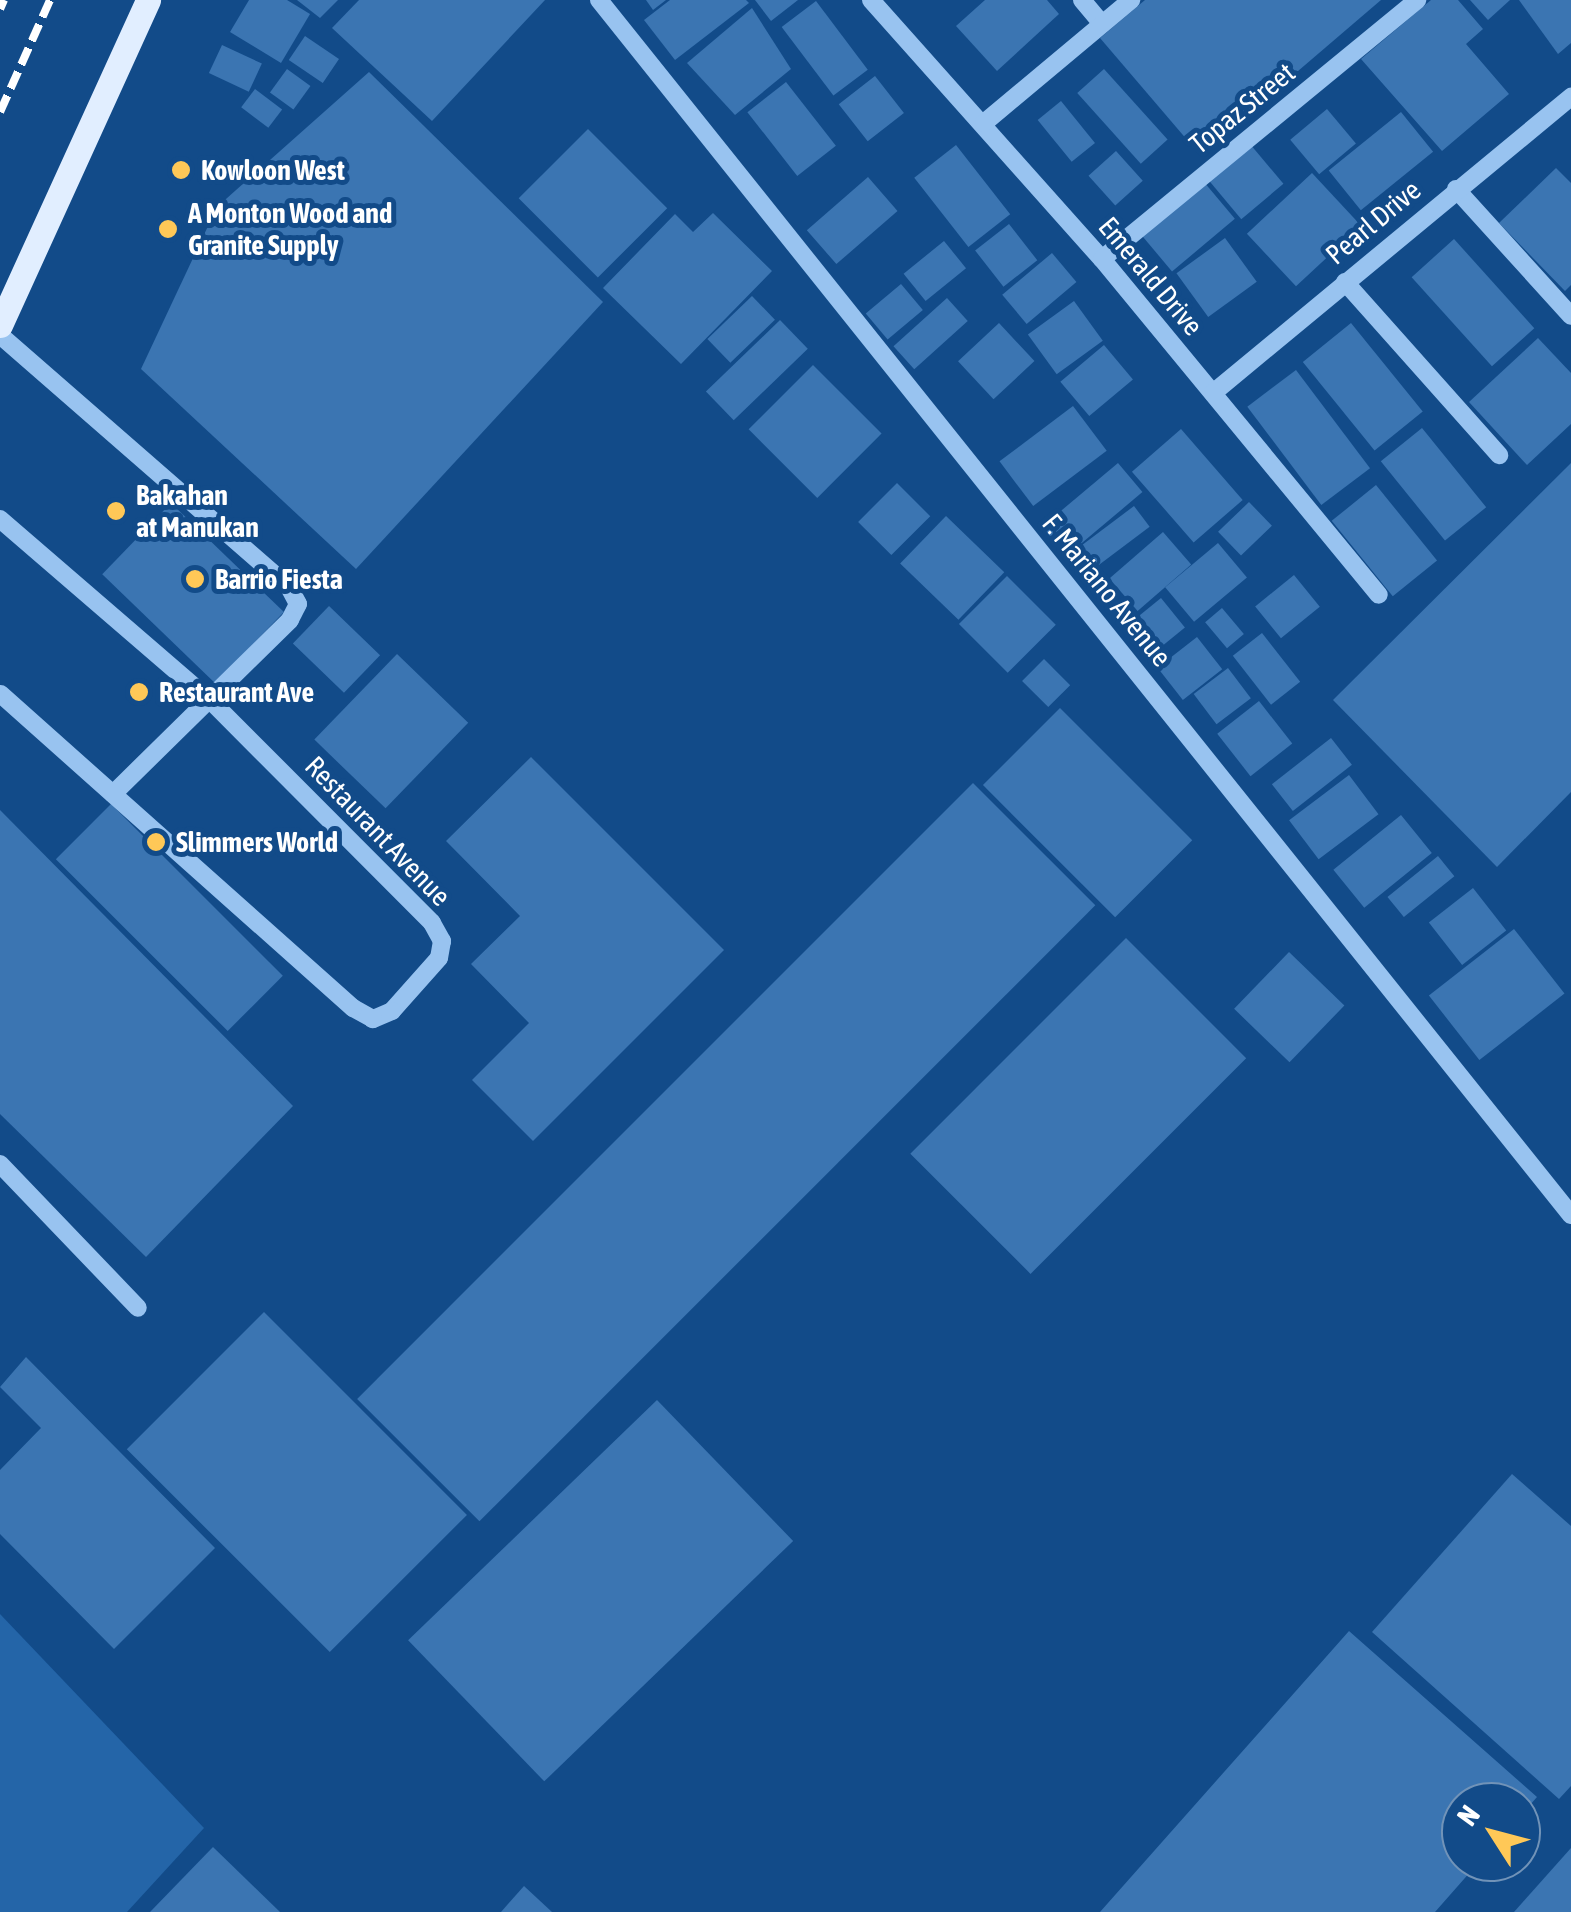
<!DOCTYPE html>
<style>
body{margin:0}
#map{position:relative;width:1571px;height:1912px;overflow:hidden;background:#124b89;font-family:"Asap Condensed",sans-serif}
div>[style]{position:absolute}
.green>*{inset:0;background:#2465a8}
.building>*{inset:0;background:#3b75b2;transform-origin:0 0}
.minor>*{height:18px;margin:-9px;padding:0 9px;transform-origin:9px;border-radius:9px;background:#98c3f0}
.major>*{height:25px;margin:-12.5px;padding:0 12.5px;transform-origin:12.5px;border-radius:12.5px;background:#e1eeff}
.rail>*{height:8px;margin-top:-4px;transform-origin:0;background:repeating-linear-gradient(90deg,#fff 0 18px,transparent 0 26px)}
.dots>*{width:28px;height:28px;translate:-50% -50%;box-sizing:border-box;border:5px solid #124b89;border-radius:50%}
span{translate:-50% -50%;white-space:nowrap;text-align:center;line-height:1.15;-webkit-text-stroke:10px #124b89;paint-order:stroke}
.street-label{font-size:28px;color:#fff}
.poi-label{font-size:28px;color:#fff;font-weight:700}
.left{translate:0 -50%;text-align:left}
.north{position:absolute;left:1441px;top:1782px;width:100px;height:100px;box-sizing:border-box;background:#124b89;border:2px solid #7193b8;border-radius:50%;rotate:306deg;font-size:28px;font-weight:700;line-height:40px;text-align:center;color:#fff}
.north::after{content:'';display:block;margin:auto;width:35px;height:45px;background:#ffc857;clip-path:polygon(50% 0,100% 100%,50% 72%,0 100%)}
</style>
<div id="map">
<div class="green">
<i style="clip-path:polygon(0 1614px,204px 1828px,127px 1912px,0 1912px)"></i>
</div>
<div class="building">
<i style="clip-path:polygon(249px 0,287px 0,310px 14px,281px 63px,230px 32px)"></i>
<i style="clip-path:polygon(297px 0,338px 0,320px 18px)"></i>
<i style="clip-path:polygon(359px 0,545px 0,432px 121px,332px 28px)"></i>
<i style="clip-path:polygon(646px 0,666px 0,653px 10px)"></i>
<i style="clip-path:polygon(670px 0,746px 0,749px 3px,675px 60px,644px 20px)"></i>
<i style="clip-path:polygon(755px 0,798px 0,771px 21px)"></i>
<i style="clip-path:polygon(985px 0,1047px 0,1059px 14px,997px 71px,956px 26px)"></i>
<i style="clip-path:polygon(1145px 0,1381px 0,1200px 155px,1100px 38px)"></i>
<i style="clip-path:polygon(1431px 0,1458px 0,1483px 29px,1466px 44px,1509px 94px,1442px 151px,1361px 59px)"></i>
<i style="clip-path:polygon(1470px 0,1510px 0,1488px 20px)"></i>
<i style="clip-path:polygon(1519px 0,1571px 0,1571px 43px,1558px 54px)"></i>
<i style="left:816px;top:1px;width:86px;height:43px;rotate:53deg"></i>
<i style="clip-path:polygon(752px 8px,791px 69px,735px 115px,687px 63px)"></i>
<i style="left:305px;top:36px;width:41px;height:29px;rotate:34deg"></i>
<i style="left:222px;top:45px;width:44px;height:31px;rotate:25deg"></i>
<i style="left:287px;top:69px;width:29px;height:29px;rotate:36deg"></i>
<i style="left:1104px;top:69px;width:95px;height:36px;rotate:48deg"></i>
<i style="clip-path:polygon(369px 72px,603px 302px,356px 569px,141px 369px,217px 207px)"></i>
<i style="left:875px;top:76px;width:47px;height:46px;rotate:52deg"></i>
<i style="left:786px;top:82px;width:81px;height:49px;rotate:52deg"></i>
<i style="left:255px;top:89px;width:34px;height:23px;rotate:37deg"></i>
<i style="left:1061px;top:101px;width:54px;height:30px;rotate:51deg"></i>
<i style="left:1327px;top:109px;width:45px;height:48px;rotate:50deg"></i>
<i style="left:1401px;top:112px;width:51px;height:93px;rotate:51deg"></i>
<i style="left:588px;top:129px;width:112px;height:98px;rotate:45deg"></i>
<i style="left:1250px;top:144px;width:52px;height:55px;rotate:50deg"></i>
<i style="left:956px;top:145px;width:88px;height:53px;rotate:52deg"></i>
<i style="left:1116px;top:151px;width:40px;height:37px;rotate:48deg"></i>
<i style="clip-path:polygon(1556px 168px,1571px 183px,1571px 285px,1565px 291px,1499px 223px)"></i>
<i style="left:1312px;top:173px;width:72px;height:89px;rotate:47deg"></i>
<i style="left:868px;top:177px;width:45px;height:81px;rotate:49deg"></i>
<i style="left:1204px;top:182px;width:48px;height:82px;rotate:50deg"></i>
<i style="clip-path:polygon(713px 213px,772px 271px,681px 364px,603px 288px,675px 214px,693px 232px)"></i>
<i style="left:1009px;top:224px;width:46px;height:43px;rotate:52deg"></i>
<i style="left:1225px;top:238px;width:54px;height:60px;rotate:54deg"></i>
<i style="left:1454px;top:239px;width:120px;height:57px;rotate:48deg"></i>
<i style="left:944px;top:241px;width:35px;height:52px;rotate:51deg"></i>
<i style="left:1052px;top:253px;width:38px;height:65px;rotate:50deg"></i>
<i style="left:901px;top:284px;width:34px;height:46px;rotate:50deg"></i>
<i style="left:752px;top:296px;width:33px;height:62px;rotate:46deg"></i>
<i style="left:947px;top:298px;width:31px;height:72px;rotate:48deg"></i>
<i style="left:1074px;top:301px;width:49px;height:57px;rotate:54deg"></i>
<i style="left:780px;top:320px;width:40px;height:103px;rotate:46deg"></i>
<i style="left:999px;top:323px;width:52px;height:56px;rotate:47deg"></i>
<i style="left:1351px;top:323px;width:114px;height:62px;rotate:51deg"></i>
<i style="clip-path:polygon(1538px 338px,1571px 373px,1571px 424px,1527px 465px,1469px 402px)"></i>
<i style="left:1104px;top:345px;width:45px;height:57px;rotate:50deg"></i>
<i style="left:813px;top:365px;width:97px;height:91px;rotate:45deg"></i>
<i style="left:1296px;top:370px;width:123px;height:61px;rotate:53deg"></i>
<i style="left:1073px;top:406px;width:56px;height:92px;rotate:53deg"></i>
<i style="left:1422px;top:428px;width:102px;height:53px;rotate:51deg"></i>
<i style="left:1181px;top:429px;width:94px;height:65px;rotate:49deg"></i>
<i style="left:1118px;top:463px;width:38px;height:99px;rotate:50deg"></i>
<i style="clip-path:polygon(1571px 463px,1571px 792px,1497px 867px,1333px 700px)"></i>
<i style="left:897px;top:483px;width:47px;height:55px;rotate:45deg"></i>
<i style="left:1376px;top:485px;width:97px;height:57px;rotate:51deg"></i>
<i style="left:1249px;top:502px;width:33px;height:43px;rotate:46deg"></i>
<i style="left:171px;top:503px;width:157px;height:99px;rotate:44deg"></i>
<i style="left:1134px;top:506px;width:26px;height:67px;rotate:53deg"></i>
<i style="left:946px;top:516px;width:81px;height:66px;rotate:44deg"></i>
<i style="left:1163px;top:532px;width:43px;height:71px;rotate:49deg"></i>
<i style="left:1218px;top:543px;width:45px;height:69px;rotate:50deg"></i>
<i style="left:1294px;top:575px;width:41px;height:50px;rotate:51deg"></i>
<i style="left:1007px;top:576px;width:69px;height:68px;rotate:45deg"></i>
<i style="left:1161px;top:598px;width:38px;height:36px;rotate:51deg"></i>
<i style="left:329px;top:606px;width:71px;height:52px;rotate:44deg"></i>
<i style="left:1222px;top:608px;width:34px;height:22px;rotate:50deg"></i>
<i style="left:1262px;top:633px;width:62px;height:37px;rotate:52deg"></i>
<i style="left:1197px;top:637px;width:41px;height:50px;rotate:52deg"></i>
<i style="left:397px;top:654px;width:99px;height:119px;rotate:44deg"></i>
<i style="left:1044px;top:659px;width:37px;height:31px;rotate:45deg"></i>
<i style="left:1228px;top:668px;width:38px;height:43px;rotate:53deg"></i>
<i style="left:1259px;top:701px;width:54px;height:53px;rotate:52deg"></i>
<i style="left:1060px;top:708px;width:187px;height:109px;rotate:45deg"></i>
<i style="left:1331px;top:738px;width:34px;height:75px;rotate:52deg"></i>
<i style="clip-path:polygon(531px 757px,724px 950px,533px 1141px,472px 1080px,529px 1023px,471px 964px,520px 916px,446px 841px)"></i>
<i style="left:1349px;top:775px;width:49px;height:75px;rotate:53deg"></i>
<i style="left:973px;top:783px;width:173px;height:871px;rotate:45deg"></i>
<i style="left:111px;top:804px;width:243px;height:78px;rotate:45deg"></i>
<i style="clip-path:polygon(0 810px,293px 1106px,146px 1257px,0 1114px)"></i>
<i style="left:1401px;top:815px;width:49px;height:87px;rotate:51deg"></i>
<i style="left:1438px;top:856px;width:26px;height:65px;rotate:51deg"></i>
<i style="left:1473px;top:888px;width:54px;height:56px;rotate:52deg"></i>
<i style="left:1514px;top:929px;width:82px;height:108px;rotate:52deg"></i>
<i style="left:1126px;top:938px;width:170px;height:305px;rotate:45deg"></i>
<i style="left:1289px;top:952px;width:77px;height:79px;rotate:44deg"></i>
<i style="left:264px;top:1312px;width:287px;height:194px;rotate:45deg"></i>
<i style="clip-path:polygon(26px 1357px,215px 1548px,114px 1649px,0 1534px,0 1470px,41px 1428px,0 1387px)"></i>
<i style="left:657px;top:1400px;width:196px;height:346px;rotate:46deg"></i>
<i style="clip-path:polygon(1512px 1474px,1571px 1526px,1571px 1786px,1559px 1799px,1372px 1632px)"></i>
<i style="clip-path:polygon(1349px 1631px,1537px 1797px,1521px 1815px,1521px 1802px,1461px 1802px,1461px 1862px,1479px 1862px,1435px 1912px,1100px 1912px)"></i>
<i style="clip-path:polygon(213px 1847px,280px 1912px,150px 1912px)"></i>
<i style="clip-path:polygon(1571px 1848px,1571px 1912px,1514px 1912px)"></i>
<i style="clip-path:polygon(524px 1886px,552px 1912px,501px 1912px)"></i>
</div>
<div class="minor">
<i style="left:599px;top:0;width:1556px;rotate:51.34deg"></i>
<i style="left:871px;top:0;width:347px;rotate:48.3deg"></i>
<i style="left:1102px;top:259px;width:435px;rotate:50.5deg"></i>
<i style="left:1082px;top:0;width:31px;rotate:50deg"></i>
<i style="left:984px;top:123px;width:192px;rotate:-39.9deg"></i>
<i style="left:1456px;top:189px;width:171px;rotate:47.8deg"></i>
<i style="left:1102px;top:259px;width:408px;rotate:-39.4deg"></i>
<i style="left:1345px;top:282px;width:232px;rotate:48.3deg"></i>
<i style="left:0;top:335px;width:383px;rotate:41.1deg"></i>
<i style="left:289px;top:587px;width:19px;rotate:62deg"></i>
<i style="left:298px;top:604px;width:18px;rotate:117deg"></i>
<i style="left:290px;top:620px;width:248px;rotate:135.5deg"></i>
<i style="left:1213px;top:393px;width:465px;rotate:-39.6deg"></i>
<i style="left:0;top:519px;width:279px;rotate:40.8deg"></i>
<i style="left:211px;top:701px;width:313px;rotate:45.1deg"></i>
<i style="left:432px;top:923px;width:21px;rotate:61deg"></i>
<i style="left:442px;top:941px;width:17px;rotate:100deg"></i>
<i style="left:439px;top:958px;width:71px;rotate:131.6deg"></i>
<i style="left:392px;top:1011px;width:21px;rotate:157deg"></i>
<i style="left:373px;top:1019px;width:23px;rotate:-151deg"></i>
<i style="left:353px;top:1008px;width:472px;rotate:-138.3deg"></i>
<i style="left:0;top:1164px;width:199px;rotate:46.2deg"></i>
</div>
<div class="major">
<i style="left:0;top:325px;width:357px;rotate:-65.5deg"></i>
</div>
<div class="rail">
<i style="left:0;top:9px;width:10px;rotate:-66deg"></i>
<i style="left:0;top:112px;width:123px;rotate:-65.9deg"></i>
</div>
<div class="dots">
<i style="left:181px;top:170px;background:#ffc857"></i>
<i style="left:168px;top:229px;background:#ffc857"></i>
<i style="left:116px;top:511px;background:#ffc857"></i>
<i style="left:195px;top:579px;background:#ffc857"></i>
<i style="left:139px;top:692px;background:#ffc857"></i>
<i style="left:156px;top:842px;background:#ffc857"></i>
</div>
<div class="street-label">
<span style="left:1242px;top:108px;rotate:-39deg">Topaz Street</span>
<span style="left:1373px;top:222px;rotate:-40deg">Pearl Drive</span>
<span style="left:1151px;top:276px;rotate:50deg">Emerald Drive</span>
<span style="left:1107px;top:590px;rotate:51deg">F. Mariano Avenue</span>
<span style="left:378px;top:831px;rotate:46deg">Restaurant Avenue</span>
</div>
<div class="poi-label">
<span class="left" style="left:201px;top:170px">Kowloon West</span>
<span class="left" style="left:188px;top:229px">A Monton Wood and<br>Granite Supply</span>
<span class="left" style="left:136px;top:511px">Bakahan<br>at Manukan</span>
<span class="left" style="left:215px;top:579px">Barrio Fiesta</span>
<span class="left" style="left:159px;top:692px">Restaurant Ave</span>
<span class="left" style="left:176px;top:842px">Slimmers World</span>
</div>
<div class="north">N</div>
</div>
